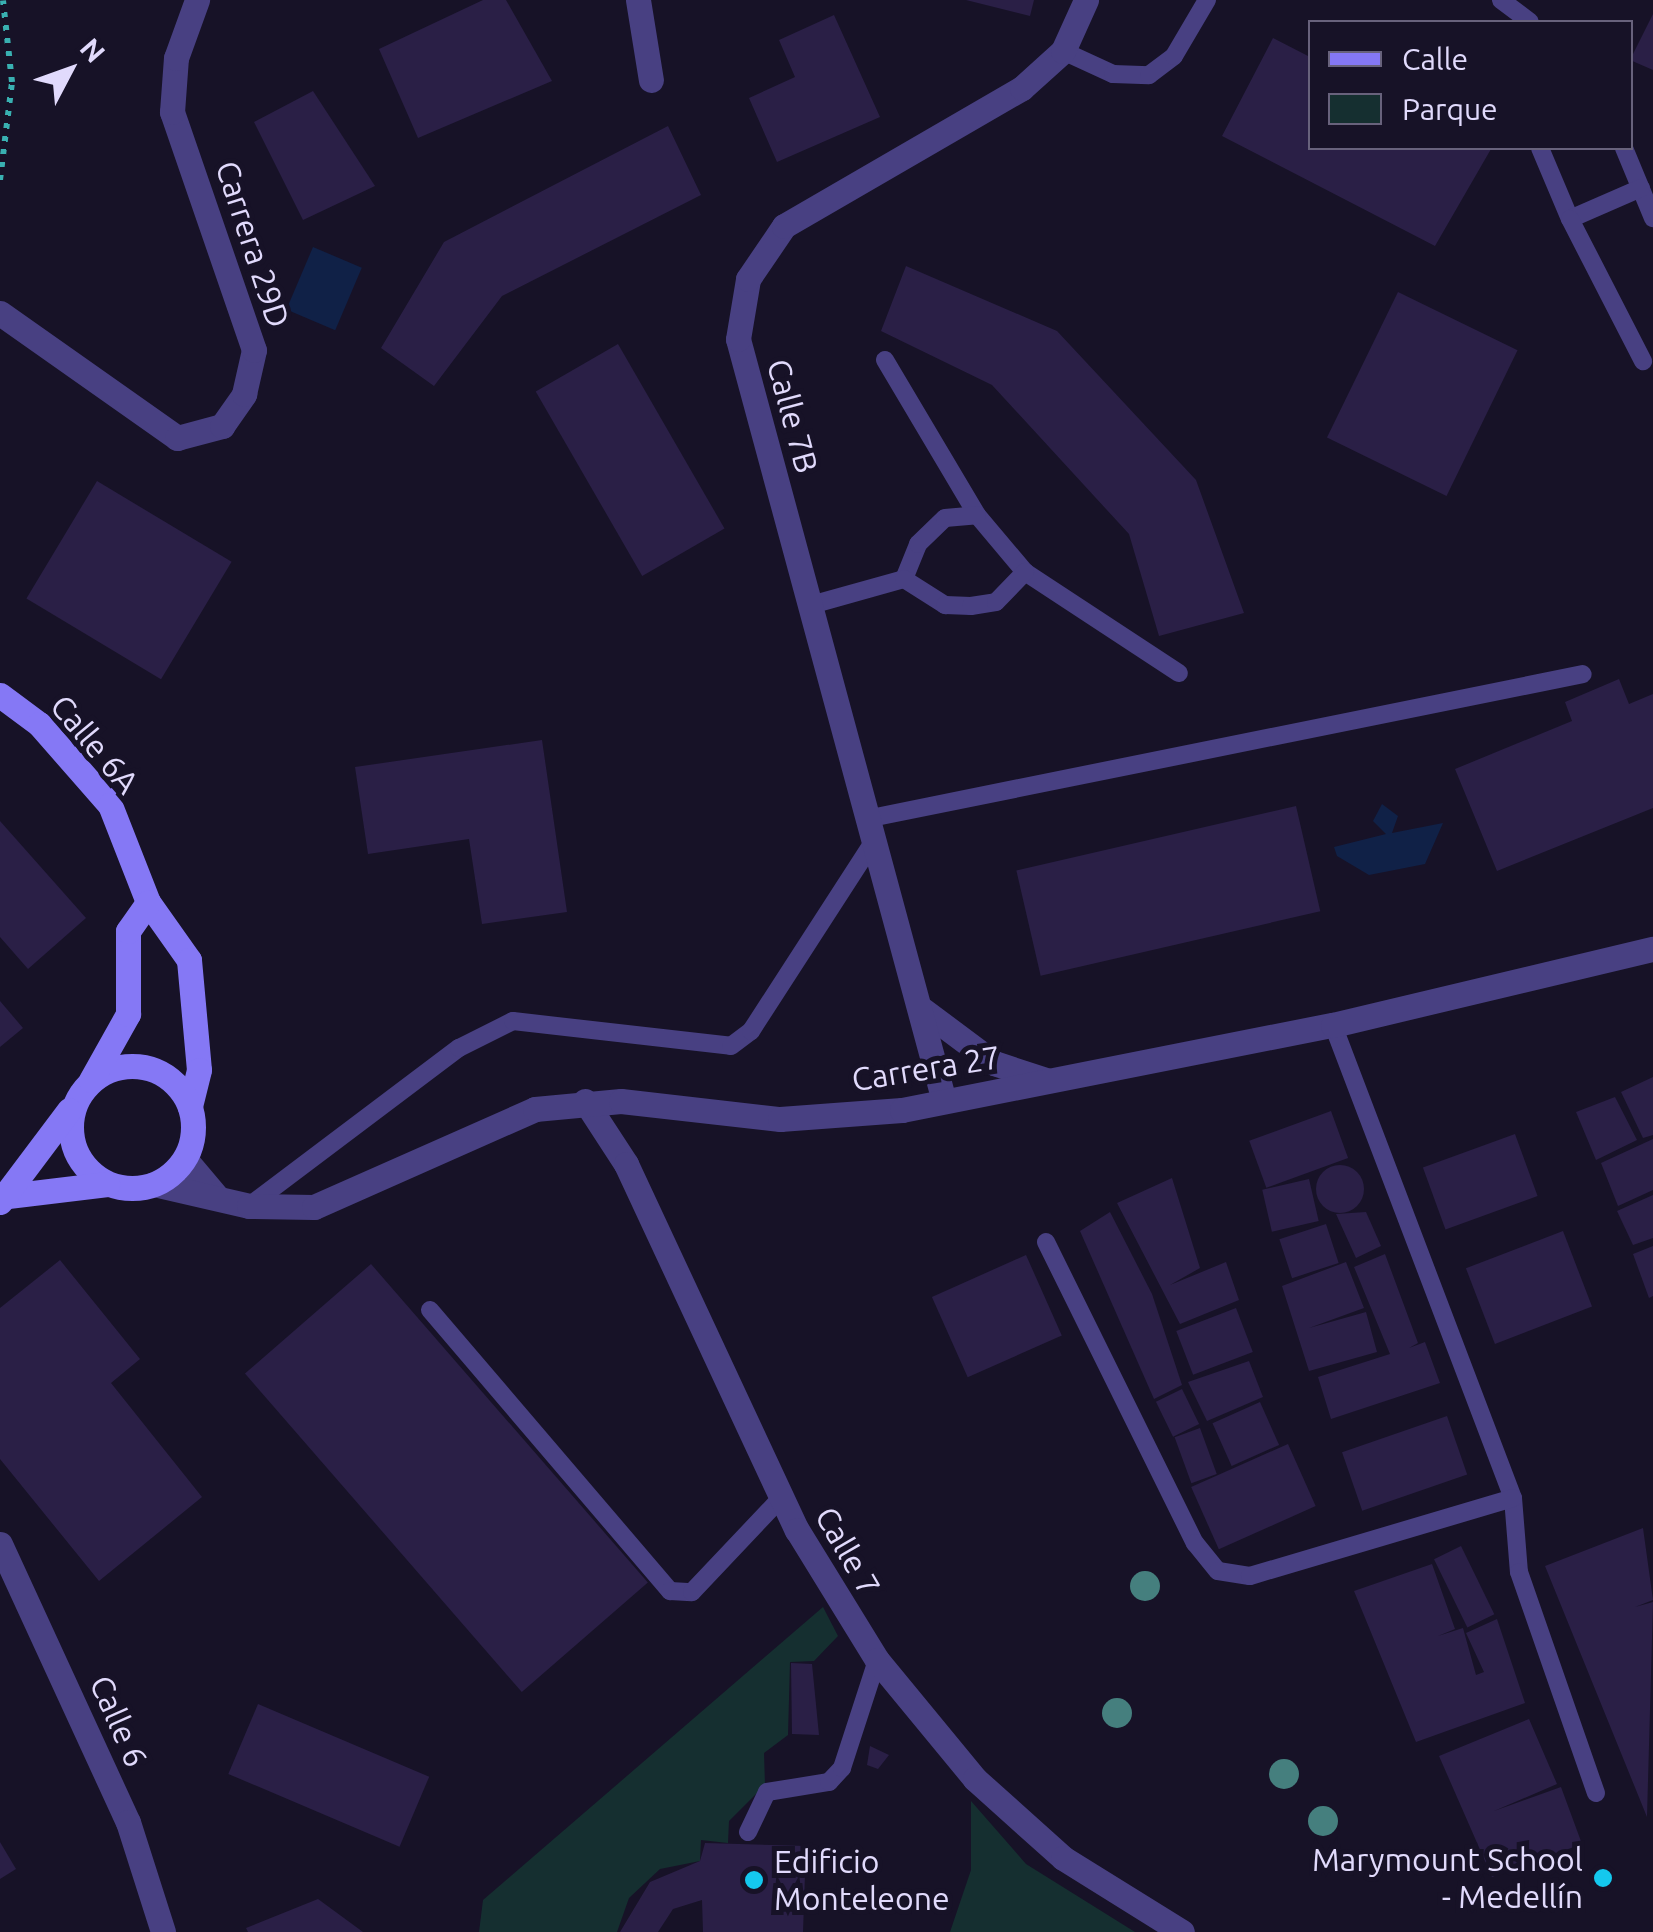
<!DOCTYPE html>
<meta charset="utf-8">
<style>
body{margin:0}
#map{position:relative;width:1653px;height:1932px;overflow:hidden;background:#171227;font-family:Ubuntu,sans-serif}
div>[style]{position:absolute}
.green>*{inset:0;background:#152f30}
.water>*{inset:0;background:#102147;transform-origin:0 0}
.building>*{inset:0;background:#2a1f46;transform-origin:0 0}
.round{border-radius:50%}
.path>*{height:6px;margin-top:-3px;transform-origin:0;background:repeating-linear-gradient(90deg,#39b0b1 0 5px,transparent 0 13px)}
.lane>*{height:18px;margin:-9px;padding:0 9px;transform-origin:9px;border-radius:9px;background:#484082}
.street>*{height:25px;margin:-12.5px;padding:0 12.5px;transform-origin:12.5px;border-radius:12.5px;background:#484082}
.secondary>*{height:25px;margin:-12.5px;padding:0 12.5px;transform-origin:12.5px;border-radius:12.5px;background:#8578f5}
.secondary>.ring{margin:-12.5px;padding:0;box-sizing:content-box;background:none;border:25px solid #8578f5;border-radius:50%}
.trees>*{width:30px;height:30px;margin:-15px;border-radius:50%;background:#457f7e}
.dots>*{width:28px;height:28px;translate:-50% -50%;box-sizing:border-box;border:5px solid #171227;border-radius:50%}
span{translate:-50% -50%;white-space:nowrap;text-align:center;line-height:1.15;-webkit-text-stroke:10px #171227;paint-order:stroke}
.street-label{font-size:32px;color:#e1dafc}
.poi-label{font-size:32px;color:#e1dafc}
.right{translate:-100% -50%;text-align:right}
.left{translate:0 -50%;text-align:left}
.legend{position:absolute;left:1308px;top:20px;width:325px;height:130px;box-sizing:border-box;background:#171227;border:2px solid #68627c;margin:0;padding:12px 18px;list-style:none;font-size:30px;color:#e1dafc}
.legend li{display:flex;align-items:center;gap:20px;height:50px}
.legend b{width:50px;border:2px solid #68627c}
.north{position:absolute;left:20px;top:20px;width:100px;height:100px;-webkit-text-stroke:8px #171227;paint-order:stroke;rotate:49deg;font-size:28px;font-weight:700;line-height:40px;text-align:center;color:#e1dafc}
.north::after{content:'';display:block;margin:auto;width:35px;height:45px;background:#e1dafc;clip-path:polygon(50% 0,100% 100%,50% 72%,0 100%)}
</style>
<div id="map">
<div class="green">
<i style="clip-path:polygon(823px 1607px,838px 1636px,814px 1661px,790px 1662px,788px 1735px,764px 1753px,765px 1785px,729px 1821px,728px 1843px,701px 1840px,700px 1861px,660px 1869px,629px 1898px,617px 1932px,479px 1932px,483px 1900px)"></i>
<i style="clip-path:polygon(971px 1801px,1026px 1864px,1135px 1932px,950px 1932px,971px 1870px)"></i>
</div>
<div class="water">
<i style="left:313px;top:247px;width:53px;height:68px;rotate:23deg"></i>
<i style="clip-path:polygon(1382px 804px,1398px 816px,1392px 833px,1443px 823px,1425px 864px,1369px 875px,1337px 856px,1334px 847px,1386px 834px,1373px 821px)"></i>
</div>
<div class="building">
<i style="clip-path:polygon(483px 0,506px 0,552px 81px,418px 138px,379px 49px)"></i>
<i style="clip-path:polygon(966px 0,1034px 0,1030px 16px)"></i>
<i style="clip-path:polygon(1653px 14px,1653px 70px,1630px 60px)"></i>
<i style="clip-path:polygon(834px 15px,880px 117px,777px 162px,749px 98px,795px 77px,779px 40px)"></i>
<i style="clip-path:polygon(1273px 38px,1310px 57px,1310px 148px,1491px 149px,1435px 246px,1222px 136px)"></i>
<i style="clip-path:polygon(313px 91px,375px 186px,303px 220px,254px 122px)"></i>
<i style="clip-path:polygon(668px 126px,701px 195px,502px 296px,434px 386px,381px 348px,444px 242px)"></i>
<i style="clip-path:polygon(906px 266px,1057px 331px,1196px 480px,1244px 613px,1159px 636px,1129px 534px,992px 385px,881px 331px)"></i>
<i style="left:1398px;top:292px;width:133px;height:162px;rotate:26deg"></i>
<i style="left:618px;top:344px;width:213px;height:95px;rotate:60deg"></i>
<i style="left:97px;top:481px;width:157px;height:137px;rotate:31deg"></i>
<i style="clip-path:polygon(1619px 679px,1629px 704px,1653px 694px,1653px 808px,1497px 871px,1455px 769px,1572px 721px,1565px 702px)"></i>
<i style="clip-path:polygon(542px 740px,567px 912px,482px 924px,469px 839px,368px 854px,355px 767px)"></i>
<i style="left:1296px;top:806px;width:108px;height:287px;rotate:77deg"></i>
<i style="clip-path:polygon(0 821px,86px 918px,28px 969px,0 937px)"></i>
<i style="clip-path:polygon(0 1001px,23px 1028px,0 1047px)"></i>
<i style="clip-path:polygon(1653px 1077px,1653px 1135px,1643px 1138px,1621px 1092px)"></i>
<i style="clip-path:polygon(1615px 1097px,1637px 1140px,1596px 1160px,1576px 1112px)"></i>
<i style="left:1331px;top:1111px;width:50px;height:87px;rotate:70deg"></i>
<i style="left:1515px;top:1134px;width:66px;height:98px;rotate:70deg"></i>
<i style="clip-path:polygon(1653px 1139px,1653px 1190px,1618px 1206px,1601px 1163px)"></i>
<i class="round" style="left:1316px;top:1165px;width:48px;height:48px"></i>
<i style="clip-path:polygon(1172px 1178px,1200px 1268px,1170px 1285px,1226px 1262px,1239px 1300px,1180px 1324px,1117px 1203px)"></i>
<i style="left:1309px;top:1179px;width:43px;height:48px;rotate:77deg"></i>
<i style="clip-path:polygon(1653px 1195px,1653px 1238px,1633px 1245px,1617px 1211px)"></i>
<i style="clip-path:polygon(1110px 1212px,1152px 1294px,1182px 1385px,1154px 1399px,1080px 1231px)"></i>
<i style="clip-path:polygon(1366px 1212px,1381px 1246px,1356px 1258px,1336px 1214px)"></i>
<i style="left:1326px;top:1224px;width:41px;height:49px;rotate:72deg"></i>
<i style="left:1563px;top:1231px;width:81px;height:104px;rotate:69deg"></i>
<i style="clip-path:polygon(1653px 1246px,1653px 1296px,1649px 1298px,1633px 1254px)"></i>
<i style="clip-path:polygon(1385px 1254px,1418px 1343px,1409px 1348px,1425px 1342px,1440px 1383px,1331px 1419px,1318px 1377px,1390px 1354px,1354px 1267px)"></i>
<i style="left:1026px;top:1255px;width:88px;height:103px;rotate:66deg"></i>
<i style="clip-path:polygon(60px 1260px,140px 1359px,111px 1383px,202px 1497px,99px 1581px,0 1459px,0 1308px)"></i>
<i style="clip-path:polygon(1346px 1262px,1364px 1308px,1309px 1328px,1366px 1312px,1377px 1352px,1309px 1371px,1282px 1286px)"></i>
<i style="left:371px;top:1264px;width:422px;height:167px;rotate:49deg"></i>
<i style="left:1236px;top:1308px;width:47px;height:64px;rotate:69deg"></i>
<i style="clip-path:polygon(1249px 1361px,1263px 1397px,1207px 1421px,1188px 1382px)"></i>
<i style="left:1182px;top:1389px;width:39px;height:29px;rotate:64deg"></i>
<i style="left:1260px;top:1402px;width:47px;height:52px;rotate:66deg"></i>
<i style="left:1447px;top:1416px;width:62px;height:111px;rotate:71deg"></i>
<i style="left:1200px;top:1428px;width:49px;height:27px;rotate:70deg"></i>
<i style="left:1288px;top:1444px;width:68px;height:106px;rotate:66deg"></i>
<i style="clip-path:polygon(1643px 1528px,1653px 1600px,1635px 1607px,1653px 1602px,1647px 1817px,1545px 1566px)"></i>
<i style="left:1461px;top:1546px;width:76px;height:30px;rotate:64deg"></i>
<i style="clip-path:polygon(1432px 1564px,1455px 1629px,1438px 1636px,1463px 1628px,1476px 1675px,1484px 1672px,1466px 1633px,1497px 1619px,1525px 1703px,1416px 1742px,1354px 1591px)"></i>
<i style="clip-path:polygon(791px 1663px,812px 1664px,819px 1735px,792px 1734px)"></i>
<i style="left:258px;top:1704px;width:186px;height:76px;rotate:23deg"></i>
<i style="clip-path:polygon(1529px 1719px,1557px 1784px,1494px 1811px,1561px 1787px,1582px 1844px,1492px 1877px,1439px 1756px)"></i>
<i style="clip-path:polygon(870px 1746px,889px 1755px,878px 1769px,867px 1765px)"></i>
<i style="clip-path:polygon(0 1842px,16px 1869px,0 1879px)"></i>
<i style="clip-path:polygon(705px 1843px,806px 1846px,803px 1932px,703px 1932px,702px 1900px,673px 1909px,658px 1932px,620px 1932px,650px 1882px,700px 1861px)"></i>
<i style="clip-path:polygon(318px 1899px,363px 1932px,248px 1932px,246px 1928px)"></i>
</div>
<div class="path">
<i style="left:0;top:180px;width:99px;rotate:-83deg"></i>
<i style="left:12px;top:82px;width:82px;rotate:-96.3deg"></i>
</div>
<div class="lane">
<i style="left:1501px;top:0;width:36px;rotate:37deg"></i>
<i style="left:1063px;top:51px;width:55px;rotate:24.7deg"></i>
<i style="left:1113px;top:74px;width:36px;rotate:2deg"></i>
<i style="left:1149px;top:75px;width:31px;rotate:-37deg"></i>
<i style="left:1174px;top:56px;width:65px;rotate:-59.5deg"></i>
<i style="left:1540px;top:148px;width:77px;rotate:67.1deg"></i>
<i style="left:1624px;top:148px;width:76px;rotate:67.5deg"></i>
<i style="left:1641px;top:188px;width:77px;rotate:156.4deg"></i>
<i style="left:1570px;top:219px;width:160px;rotate:62.8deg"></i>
<i style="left:885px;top:360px;width:180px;rotate:59.3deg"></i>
<i style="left:977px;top:515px;width:75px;rotate:49.9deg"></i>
<i style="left:1025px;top:572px;width:184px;rotate:33.3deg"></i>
<i style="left:904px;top:579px;width:38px;rotate:-68deg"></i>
<i style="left:918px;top:544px;width:37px;rotate:-44deg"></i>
<i style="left:945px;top:518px;width:32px;rotate:-5deg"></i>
<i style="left:811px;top:605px;width:97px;rotate:-15.6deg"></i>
<i style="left:904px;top:579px;width:49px;rotate:32.4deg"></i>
<i style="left:945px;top:605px;width:26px;rotate:2deg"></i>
<i style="left:971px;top:606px;width:25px;rotate:-9deg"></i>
<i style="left:996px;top:602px;width:42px;rotate:-46deg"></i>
<i style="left:871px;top:818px;width:726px;rotate:-11.43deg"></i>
<i style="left:1333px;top:1025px;width:506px;rotate:69.17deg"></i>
<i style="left:1513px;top:1498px;width:74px;rotate:85.4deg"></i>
<i style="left:1519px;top:1572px;width:234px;rotate:70.8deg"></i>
<i style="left:249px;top:1206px;width:263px;rotate:-37deg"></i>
<i style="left:459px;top:1048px;width:60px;rotate:-26.6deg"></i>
<i style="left:513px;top:1021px;width:219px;rotate:6.5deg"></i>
<i style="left:731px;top:1046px;width:25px;rotate:-37deg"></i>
<i style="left:751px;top:1031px;width:229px;rotate:-57.1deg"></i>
<i style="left:1046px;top:1242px;width:336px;rotate:63.7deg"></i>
<i style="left:1195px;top:1543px;width:36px;rotate:51deg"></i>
<i style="left:1218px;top:1571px;width:32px;rotate:9deg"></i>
<i style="left:1250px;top:1576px;width:274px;rotate:-16.5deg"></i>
<i style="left:430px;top:1310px;width:370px;rotate:49.5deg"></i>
<i style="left:670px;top:1591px;width:22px;rotate:3deg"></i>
<i style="left:692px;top:1592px;width:129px;rotate:-46.6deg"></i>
<i style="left:748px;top:1832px;width:44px;rotate:-64.6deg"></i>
<i style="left:767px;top:1792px;width:63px;rotate:-9.2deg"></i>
<i style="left:829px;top:1782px;width:19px;rotate:-47deg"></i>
<i style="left:842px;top:1768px;width:114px;rotate:-72deg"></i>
</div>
<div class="street">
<i style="left:638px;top:0;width:81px;rotate:80.8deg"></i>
<i style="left:0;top:313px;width:217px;rotate:35.2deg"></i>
<i style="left:177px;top:438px;width:47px;rotate:-14.9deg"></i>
<i style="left:222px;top:426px;width:39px;rotate:-55deg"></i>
<i style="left:244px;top:394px;width:45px;rotate:-77.2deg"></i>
<i style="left:254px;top:350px;width:252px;rotate:-109deg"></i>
<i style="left:172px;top:112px;width:54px;rotate:-85.8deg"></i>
<i style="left:176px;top:58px;width:62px;rotate:-70.1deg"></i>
<i style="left:923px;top:1010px;width:89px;rotate:36.7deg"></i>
<i style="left:994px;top:1063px;width:55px;rotate:18.1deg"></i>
<i style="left:585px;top:1101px;width:75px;rotate:56.9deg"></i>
<i style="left:626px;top:1164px;width:404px;rotate:65deg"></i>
<i style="left:797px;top:1530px;width:153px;rotate:58.4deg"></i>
<i style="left:877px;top:1660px;width:154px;rotate:50.5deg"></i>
<i style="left:975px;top:1779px;width:118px;rotate:41.9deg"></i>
<i style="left:1063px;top:1858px;width:140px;rotate:31.9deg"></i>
<i style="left:944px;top:1101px;width:789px;rotate:-105.13deg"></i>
<i style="left:738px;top:339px;width:61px;rotate:-80.5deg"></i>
<i style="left:748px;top:279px;width:64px;rotate:-55.8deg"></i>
<i style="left:784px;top:226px;width:275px;rotate:-30.1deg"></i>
<i style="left:1022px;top:88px;width:55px;rotate:-42.1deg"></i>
<i style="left:1063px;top:51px;width:56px;rotate:-65.7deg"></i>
<i style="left:185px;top:1159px;width:51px;rotate:49.8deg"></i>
<i style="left:154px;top:1184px;width:98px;rotate:13deg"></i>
<i style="left:249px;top:1206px;width:65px;rotate:0.9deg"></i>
<i style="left:314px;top:1207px;width:242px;rotate:-23.9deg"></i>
<i style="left:535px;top:1109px;width:86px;rotate:-5.3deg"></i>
<i style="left:621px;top:1101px;width:160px;rotate:6.5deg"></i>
<i style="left:780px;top:1119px;width:122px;rotate:-4.2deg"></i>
<i style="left:902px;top:1110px;width:439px;rotate:-11.2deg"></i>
<i style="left:1333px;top:1025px;width:329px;rotate:-13.4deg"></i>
<i style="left:0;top:1544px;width:306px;rotate:65.3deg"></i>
<i style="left:128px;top:1822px;width:115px;rotate:72.3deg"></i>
</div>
<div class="secondary">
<i style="left:0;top:695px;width:49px;rotate:36.6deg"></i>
<i style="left:39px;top:724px;width:108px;rotate:48.8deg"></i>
<i style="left:110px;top:805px;width:104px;rotate:68.6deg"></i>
<i style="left:148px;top:902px;width:71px;rotate:54.7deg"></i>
<i style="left:189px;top:960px;width:110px;rotate:84.8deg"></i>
<i style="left:199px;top:1070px;width:38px;rotate:104deg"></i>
<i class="ring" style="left:71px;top:1066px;width:97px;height:97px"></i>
<i style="left:91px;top:1080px;width:76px;rotate:-60.7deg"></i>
<i style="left:128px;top:1014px;width:83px;rotate:-90deg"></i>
<i style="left:128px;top:931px;width:35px;rotate:-55deg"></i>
<i style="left:8px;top:1196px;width:100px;rotate:-6.9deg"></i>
<i style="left:0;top:1202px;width:115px;rotate:-53.1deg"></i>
</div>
<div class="trees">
<i style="left:1145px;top:1586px"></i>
<i style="left:1117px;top:1713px"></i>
<i style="left:1284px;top:1774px"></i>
<i style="left:1323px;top:1821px"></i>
</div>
<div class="dots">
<i style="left:1603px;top:1878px;background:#14c8ee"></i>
<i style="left:754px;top:1880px;background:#14c8ee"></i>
</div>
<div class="street-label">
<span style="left:253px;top:244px;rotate:72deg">Carrera 29D</span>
<span style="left:793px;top:416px;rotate:75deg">Calle 7B</span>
<span style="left:95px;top:744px;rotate:50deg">Calle 6A</span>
<span style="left:926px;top:1068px;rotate:-9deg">Carrera 27</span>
<span style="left:848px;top:1551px;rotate:60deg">Calle 7</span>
<span style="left:119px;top:1721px;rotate:66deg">Calle 6</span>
</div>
<div class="poi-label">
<span class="right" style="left:1583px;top:1878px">Marymount School<br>- Medellín</span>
<span class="left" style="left:774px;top:1880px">Edificio<br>Monteleone</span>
</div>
<ul class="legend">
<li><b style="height:12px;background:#8578f5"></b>Calle</li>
<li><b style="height:28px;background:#152f30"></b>Parque</li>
</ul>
<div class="north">N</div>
</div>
